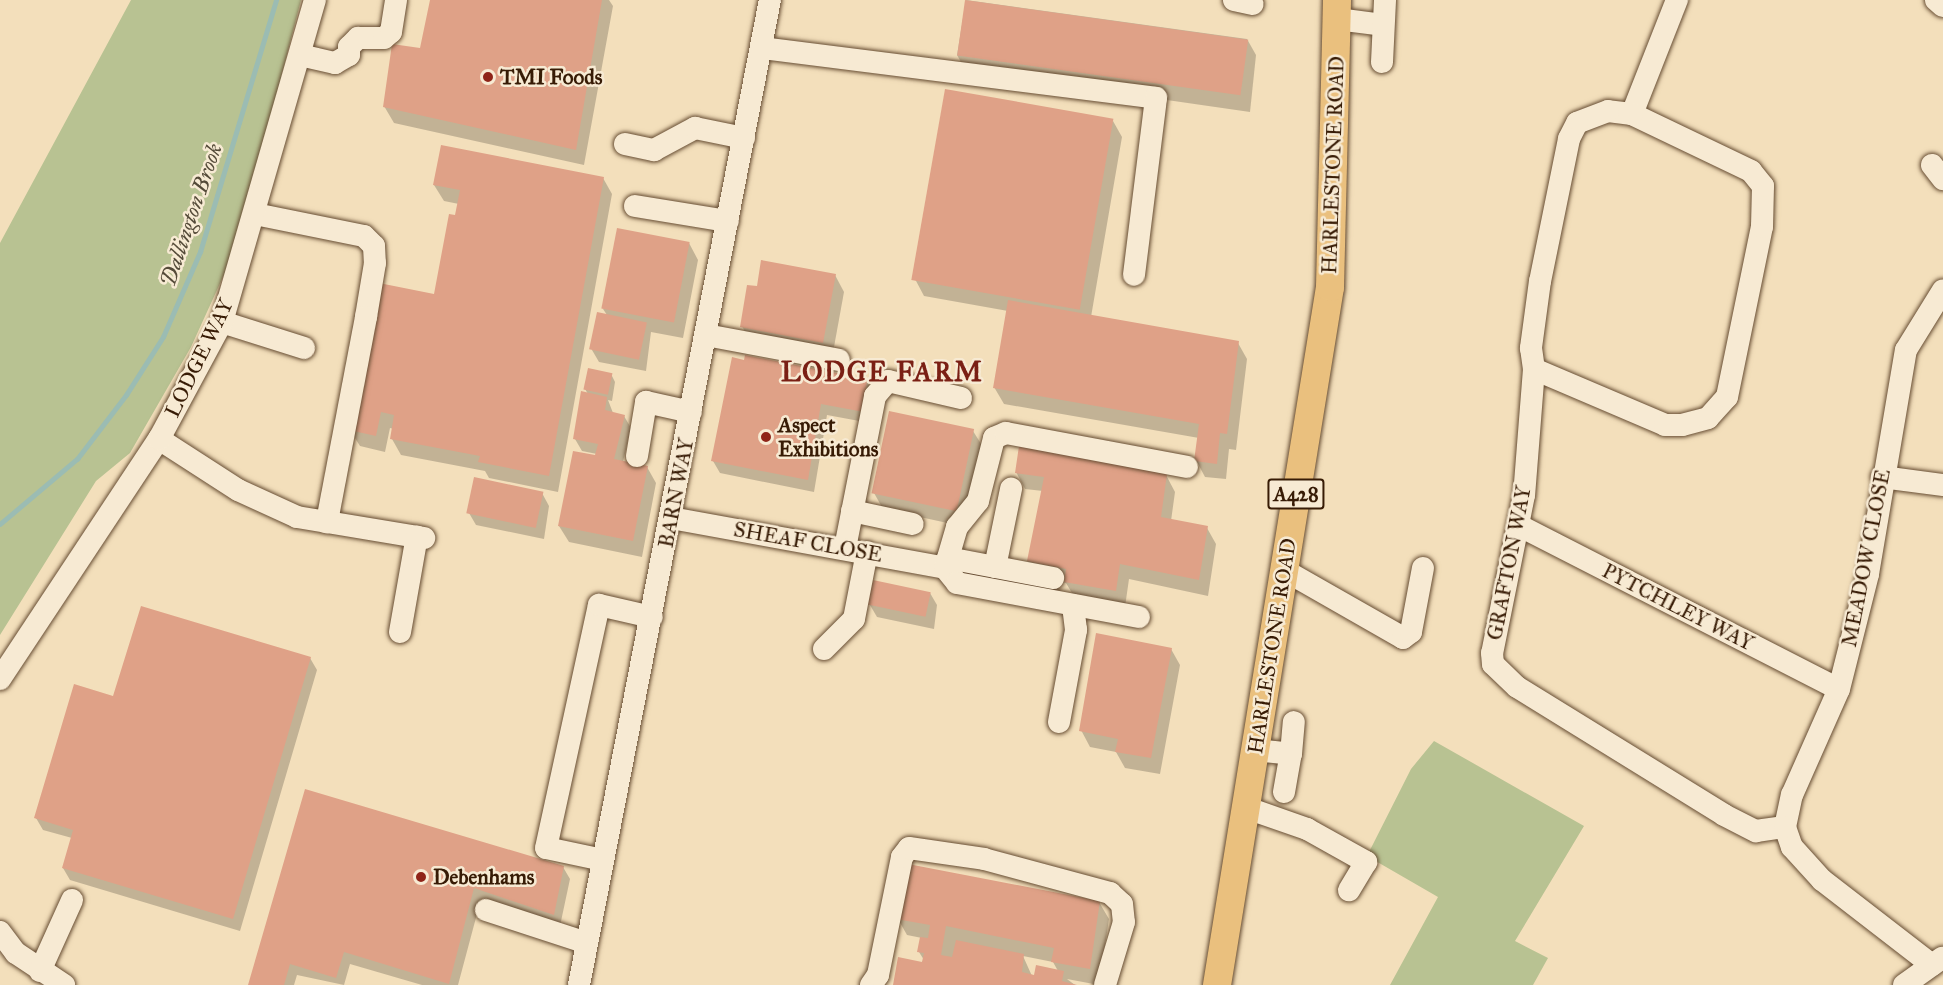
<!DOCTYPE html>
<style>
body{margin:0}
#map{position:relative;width:1943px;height:985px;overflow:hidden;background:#f3dfbb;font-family:"IM FELL Great Primer",serif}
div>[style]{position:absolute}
.green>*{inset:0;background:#b8c292}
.shadow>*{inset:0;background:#0003}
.stream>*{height:4.5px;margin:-2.25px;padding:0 2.25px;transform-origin:2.25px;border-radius:2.25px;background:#9bbcb3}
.building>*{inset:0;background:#dfa187;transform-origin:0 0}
.roads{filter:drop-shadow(0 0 2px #664c32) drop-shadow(0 0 2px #664c32)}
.minor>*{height:22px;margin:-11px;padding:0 11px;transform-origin:11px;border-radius:11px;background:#f7ead3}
.major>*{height:28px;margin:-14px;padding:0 14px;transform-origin:14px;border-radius:14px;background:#eac07e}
.dots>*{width:16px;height:16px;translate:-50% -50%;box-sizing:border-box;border:3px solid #f7ead3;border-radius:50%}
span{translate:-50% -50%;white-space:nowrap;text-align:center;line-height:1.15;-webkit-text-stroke:5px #f7ead3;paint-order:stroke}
.shield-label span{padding:2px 4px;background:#f7ead3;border:2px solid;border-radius:4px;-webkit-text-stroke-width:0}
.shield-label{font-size:20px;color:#371b05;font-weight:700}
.poi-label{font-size:21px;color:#371b05;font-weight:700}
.left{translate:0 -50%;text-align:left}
.street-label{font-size:21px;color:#371b05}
.water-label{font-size:22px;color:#554b39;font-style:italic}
.district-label{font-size:27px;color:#7a1f14;font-weight:700;letter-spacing:1.5px}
</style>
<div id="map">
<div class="green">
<i style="clip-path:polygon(131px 0,301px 0,238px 244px,191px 347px,130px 453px,96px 481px,0 635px,0 243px)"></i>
<i style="clip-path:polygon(1434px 741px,1584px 826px,1515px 941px,1548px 958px,1533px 985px,1390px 985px,1438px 897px,1367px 856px,1411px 769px)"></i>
</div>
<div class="shadow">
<i style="clip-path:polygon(431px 0,609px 0,613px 6px,584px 165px,394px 123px,384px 106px,421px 50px)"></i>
<i style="clip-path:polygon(966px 0,1247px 39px,1256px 55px,1250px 112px,966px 71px,957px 55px)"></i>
<i style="clip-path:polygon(1113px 121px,1122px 137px,1091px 317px,1238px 343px,1247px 359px,1236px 450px,1229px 449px,1226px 479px,1205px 477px,1196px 460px,1199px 438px,1004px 404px,994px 387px,1008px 311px,924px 296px,915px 279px)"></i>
<i style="clip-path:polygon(603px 178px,612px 194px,558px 492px,489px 478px,485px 471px,401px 455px,392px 439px,394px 429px,390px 428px,385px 452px,360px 446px,350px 430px,435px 296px,459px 204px,444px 201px,434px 185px)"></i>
<i style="clip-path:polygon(689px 243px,698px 260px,683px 338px,651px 332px,646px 371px,599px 362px,592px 350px,607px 315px,603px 309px)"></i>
<i style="clip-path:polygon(835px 275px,844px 292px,832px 358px,751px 343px,742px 326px,758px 288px)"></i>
<i style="clip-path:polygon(611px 374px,615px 382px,612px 401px,608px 400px,613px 413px,624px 416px,631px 428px,623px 462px,647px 467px,656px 483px,642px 557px,569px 542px,559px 526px,597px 457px,597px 454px,582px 451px,575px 439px,588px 394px,585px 389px)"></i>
<i style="clip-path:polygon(866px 380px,873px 392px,870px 423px,827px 415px,814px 492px,720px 473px,713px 461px)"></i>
<i style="clip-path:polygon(973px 431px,983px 447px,966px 527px,883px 509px,874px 493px)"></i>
<i style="clip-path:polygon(1016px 472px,1166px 475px,1175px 492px,1171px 521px,1207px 528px,1216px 544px,1208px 596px,1129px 579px,1125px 607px,1075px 598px,1066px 583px,1038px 577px,1028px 561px,1043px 491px,1025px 489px)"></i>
<i style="clip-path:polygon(542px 493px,549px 506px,544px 539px,476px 525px,469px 513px)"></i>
<i style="clip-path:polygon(930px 593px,937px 605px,934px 629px,877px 617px,870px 605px)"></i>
<i style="clip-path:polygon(1171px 649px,1180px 665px,1160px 774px,1125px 768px,1116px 752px,1090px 747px,1081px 730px)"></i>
<i style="clip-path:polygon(310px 658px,317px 670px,240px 931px,70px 880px,63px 868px,72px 838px,43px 830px,36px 818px,114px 698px)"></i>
<i style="clip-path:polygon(306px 791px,563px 867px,570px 879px,560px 926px,481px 899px,458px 985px,422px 985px,350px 964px,344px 985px,297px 975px,294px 985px,249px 985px)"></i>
<i style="clip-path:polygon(evenodd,1099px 902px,1109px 919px,1099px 985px,1067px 979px,1075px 985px,894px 985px,924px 960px,919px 952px,922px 938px,907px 935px,898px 919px,1099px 902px,1023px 956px,1053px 962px,1058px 971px,1032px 976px,1023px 956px)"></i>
</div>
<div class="stream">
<i style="left:0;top:524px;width:101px;rotate:-40.2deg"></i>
<i style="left:77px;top:459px;width:81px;rotate:-52.6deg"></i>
<i style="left:126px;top:395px;width:69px;rotate:-57.5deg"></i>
<i style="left:163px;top:337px;width:93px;rotate:-66.5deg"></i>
<i style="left:200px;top:252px;width:263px;rotate:-73.2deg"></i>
</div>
<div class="building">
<i style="clip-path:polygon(430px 0,602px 0,576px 150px,383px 107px,392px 44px,420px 48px)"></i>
<i style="left:965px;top:0;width:286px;height:56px;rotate:8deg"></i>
<i style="left:945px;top:89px;width:171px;height:194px;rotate:10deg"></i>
<i style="clip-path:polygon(441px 145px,604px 177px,549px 476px,478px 462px,480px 456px,390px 439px,394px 415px,381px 412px,376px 436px,349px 430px,379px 283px,434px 294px,449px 214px,455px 215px,460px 190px,433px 185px)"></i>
<i style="left:617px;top:228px;width:74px;height:82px;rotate:11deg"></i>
<i style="clip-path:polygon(761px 260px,836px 274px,823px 343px,740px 327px,747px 285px,757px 286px)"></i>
<i style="clip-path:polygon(1008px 300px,1239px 341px,1227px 434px,1220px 433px,1217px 464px,1194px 461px,1199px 424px,993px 388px)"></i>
<i style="left:597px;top:312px;width:51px;height:38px;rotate:12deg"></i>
<i style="clip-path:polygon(745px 355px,867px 379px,864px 412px,821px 404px,808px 480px,711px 461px,732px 357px,744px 360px)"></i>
<i style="left:588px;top:368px;width:25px;height:22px;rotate:12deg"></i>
<i style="clip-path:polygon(581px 391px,607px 397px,605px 410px,625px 415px,614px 459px,648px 466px,633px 541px,558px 526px,573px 451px,595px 455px,598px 444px,573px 439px)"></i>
<i style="left:889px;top:411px;width:87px;height:84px;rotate:12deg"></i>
<i style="clip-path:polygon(1019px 446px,1167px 474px,1161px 517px,1208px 526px,1199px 580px,1120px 564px,1116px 591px,1064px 582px,1066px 569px,1027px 561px,1044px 477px,1015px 473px)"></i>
<i style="left:474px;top:477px;width:71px;height:37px;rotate:12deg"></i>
<i style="left:873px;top:580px;width:59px;height:25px;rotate:12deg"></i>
<i style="clip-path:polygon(141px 606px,311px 657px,233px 919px,62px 868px,73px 830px,34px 818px,74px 684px,113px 696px)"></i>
<i style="clip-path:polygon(1096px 633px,1172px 648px,1151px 758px,1115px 752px,1118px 739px,1079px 731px)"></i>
<i style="clip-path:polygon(305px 789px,564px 866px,554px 915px,474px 888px,449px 984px,344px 952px,336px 978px,290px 964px,284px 985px,248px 985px)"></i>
<i style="clip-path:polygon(908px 864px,1100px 901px,1090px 969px,1051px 962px,1054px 948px,946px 926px,941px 955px,952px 957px,956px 940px,1024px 954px,1022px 972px,1034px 975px,1036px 965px,1064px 971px,1062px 981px,1077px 985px,893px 985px,898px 957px,922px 962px,924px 953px,917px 952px,920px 937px,928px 938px,930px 925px,896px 919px)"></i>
</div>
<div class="roads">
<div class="minor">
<i style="left:1234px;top:0;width:19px;rotate:12deg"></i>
<i style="left:1936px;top:0;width:9px;rotate:41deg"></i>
<i style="left:1337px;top:19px;width:46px;rotate:7.4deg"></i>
<i style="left:762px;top:48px;width:397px;rotate:7.2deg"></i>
<i style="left:1156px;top:98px;width:178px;rotate:97.1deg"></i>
<i style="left:300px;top:55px;width:36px;rotate:13deg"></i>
<i style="left:335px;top:63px;width:16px;rotate:-30deg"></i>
<i style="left:349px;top:55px;width:8px;rotate:-90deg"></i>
<i style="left:349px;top:47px;width:13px;rotate:-45deg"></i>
<i style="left:358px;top:38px;width:26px"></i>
<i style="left:384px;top:38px;width:9px;rotate:-41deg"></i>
<i style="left:391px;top:32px;width:32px;rotate:-81deg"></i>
<i style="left:1382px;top:62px;width:62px;rotate:-87.2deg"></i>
<i style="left:1632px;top:114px;width:123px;rotate:-68.5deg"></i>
<i style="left:625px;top:144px;width:30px;rotate:12deg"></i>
<i style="left:654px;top:150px;width:47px;rotate:-28.2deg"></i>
<i style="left:695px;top:128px;width:50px;rotate:11.5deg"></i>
<i style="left:1932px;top:165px;width:18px;rotate:52deg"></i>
<i style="left:635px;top:206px;width:94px;rotate:9.2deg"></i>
<i style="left:255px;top:214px;width:111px;rotate:11.4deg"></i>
<i style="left:364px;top:236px;width:14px;rotate:45deg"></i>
<i style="left:374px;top:246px;width:17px;rotate:87deg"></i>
<i style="left:375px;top:263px;width:55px;rotate:99.5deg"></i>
<i style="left:366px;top:317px;width:209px;rotate:100.8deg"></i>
<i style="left:222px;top:322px;width:86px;rotate:17.6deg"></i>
<i style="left:706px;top:335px;width:135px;rotate:10.6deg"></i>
<i style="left:1534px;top:369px;width:142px;rotate:23.1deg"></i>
<i style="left:1665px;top:425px;width:17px"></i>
<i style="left:1682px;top:425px;width:27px;rotate:-15deg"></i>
<i style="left:1708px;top:418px;width:28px;rotate:-48deg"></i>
<i style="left:1727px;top:397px;width:174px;rotate:-78.4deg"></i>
<i style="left:1762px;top:227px;width:41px;rotate:-88.6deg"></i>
<i style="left:1763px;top:186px;width:19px;rotate:-129deg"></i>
<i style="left:1751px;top:171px;width:132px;rotate:-154.4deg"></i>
<i style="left:1632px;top:114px;width:24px;rotate:-173deg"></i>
<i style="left:1608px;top:111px;width:33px;rotate:159deg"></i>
<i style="left:1577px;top:123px;width:18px;rotate:117deg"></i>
<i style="left:1569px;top:139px;width:145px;rotate:101.5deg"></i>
<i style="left:1540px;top:281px;width:68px;rotate:97.7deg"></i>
<i style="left:1531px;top:348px;width:21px;rotate:82deg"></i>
<i style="left:1534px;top:369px;width:126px;rotate:94.5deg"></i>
<i style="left:1524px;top:495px;width:161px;rotate:101.4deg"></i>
<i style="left:1492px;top:653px;width:11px;rotate:85deg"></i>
<i style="left:1493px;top:664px;width:33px;rotate:44deg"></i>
<i style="left:1517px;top:687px;width:243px;rotate:31.7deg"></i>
<i style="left:1724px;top:815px;width:36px;rotate:27deg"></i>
<i style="left:1756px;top:831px;width:29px;rotate:-8deg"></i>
<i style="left:159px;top:439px;width:94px;rotate:32.8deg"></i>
<i style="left:238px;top:490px;width:65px;rotate:24.6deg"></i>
<i style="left:297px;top:517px;width:129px;rotate:9.4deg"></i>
<i style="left:637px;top:456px;width:55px;rotate:-80.5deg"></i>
<i style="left:646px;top:402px;width:46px;rotate:12.5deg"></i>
<i style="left:1882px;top:477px;width:62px;rotate:7.5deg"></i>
<i style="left:852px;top:511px;width:62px;rotate:12deg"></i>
<i style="left:671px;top:518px;width:279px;rotate:10.3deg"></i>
<i style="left:1518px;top:525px;width:360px;rotate:27.1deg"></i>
<i style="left:845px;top:548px;width:155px;rotate:-78.8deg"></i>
<i style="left:875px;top:396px;width:20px;rotate:-49deg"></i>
<i style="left:888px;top:381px;width:75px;rotate:13.1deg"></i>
<i style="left:948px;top:558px;width:107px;rotate:10.8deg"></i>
<i style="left:995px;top:567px;width:80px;rotate:-78.4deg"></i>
<i style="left:945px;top:568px;width:43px;rotate:-73.7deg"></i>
<i style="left:957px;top:527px;width:33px;rotate:-51deg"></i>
<i style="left:978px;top:501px;width:65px;rotate:-75.7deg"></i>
<i style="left:994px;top:438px;width:13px;rotate:-23deg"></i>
<i style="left:1006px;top:433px;width:184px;rotate:10.6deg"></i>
<i style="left:945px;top:568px;width:19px;rotate:51deg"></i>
<i style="left:957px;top:583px;width:185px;rotate:10.6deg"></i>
<i style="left:1284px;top:570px;width:137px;rotate:29.7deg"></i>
<i style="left:1403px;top:638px;width:10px;rotate:-37deg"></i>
<i style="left:1411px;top:632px;width:65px;rotate:-79.4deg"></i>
<i style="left:400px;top:632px;width:97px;rotate:-80deg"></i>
<i style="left:824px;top:649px;width:42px;rotate:-45deg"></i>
<i style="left:854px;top:619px;width:68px;rotate:-79deg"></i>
<i style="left:0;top:679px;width:288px;rotate:-56.5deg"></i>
<i style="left:159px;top:439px;width:133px;rotate:-61.7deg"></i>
<i style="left:222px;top:322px;width:335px;rotate:-73.9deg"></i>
<i style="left:1059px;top:722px;width:94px;rotate:-79.5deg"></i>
<i style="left:1076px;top:630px;width:25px;rotate:-97deg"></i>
<i style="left:1255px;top:750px;width:36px;rotate:6deg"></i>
<i style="left:1291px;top:754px;width:32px;rotate:-85deg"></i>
<i style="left:1284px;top:792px;width:39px;rotate:-80deg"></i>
<i style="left:1247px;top:808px;width:64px;rotate:19.3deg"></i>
<i style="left:1307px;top:829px;width:68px;rotate:29.2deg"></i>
<i style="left:1366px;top:862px;width:33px;rotate:121deg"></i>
<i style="left:1785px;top:827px;width:33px;rotate:-78deg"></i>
<i style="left:1792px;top:795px;width:116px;rotate:-66.1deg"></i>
<i style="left:1839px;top:689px;width:119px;rotate:-75.8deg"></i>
<i style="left:1868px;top:574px;width:227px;rotate:-80.4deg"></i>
<i style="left:1906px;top:350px;width:70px;rotate:-58.3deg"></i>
<i style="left:1785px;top:827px;width:21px;rotate:71deg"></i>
<i style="left:1792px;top:847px;width:45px;rotate:47.7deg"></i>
<i style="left:1822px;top:880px;width:139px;rotate:37.7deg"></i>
<i style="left:603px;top:860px;width:58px;rotate:-168.1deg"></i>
<i style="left:546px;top:848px;width:249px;rotate:-77.7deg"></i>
<i style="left:599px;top:605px;width:54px;rotate:12.8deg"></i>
<i style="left:486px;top:910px;width:106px;rotate:18.1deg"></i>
<i style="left:0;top:932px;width:26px;rotate:53deg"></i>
<i style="left:16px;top:953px;width:58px;rotate:33.7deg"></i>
<i style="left:40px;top:971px;width:78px;rotate:-65.7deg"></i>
<i style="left:579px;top:985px;width:1003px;rotate:-79.03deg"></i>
<i style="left:871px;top:985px;width:12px;rotate:-55deg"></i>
<i style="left:878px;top:975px;width:120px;rotate:-78.5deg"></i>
<i style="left:902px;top:857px;width:11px;rotate:-52deg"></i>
<i style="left:909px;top:848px;width:76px;rotate:8.3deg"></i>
<i style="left:984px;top:859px;width:131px;rotate:15.1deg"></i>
<i style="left:1110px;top:893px;width:16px;rotate:43deg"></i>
<i style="left:1122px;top:904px;width:18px;rotate:84deg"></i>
<i style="left:1124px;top:922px;width:66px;rotate:106.8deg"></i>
<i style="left:1904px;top:985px;width:47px;rotate:-35.4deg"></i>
</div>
<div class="major">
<i style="left:1217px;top:985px;width:707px;rotate:-80.8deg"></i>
<i style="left:1330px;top:287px;width:287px;rotate:-88.6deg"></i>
</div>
</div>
<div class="dots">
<i style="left:488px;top:77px;background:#8f2418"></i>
<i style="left:766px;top:437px;background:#8f2418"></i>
<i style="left:421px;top:877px;background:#8f2418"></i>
</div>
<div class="shield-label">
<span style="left:1296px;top:494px">A428</span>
</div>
<div class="poi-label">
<span class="left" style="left:500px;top:77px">TMI Foods</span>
<span class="left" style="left:778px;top:437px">Aspect<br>Exhibitions</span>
<span class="left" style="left:433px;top:877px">Debenhams</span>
</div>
<div class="street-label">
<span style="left:1333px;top:165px;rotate:-88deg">HARLESTONE ROAD</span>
<span style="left:199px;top:358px;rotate:-64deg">LODGE WAY</span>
<span style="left:676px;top:493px;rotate:-79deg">BARN WAY</span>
<span style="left:808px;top:542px;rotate:10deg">SHEAF CLOSE</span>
<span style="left:1866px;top:558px;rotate:-79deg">MEADOW CLOSE</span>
<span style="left:1509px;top:563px;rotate:-79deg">GRAFTON WAY</span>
<span style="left:1678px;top:607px;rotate:27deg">PYTCHLEY WAY</span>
<span style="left:1272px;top:646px;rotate:-81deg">HARLESTONE ROAD</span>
</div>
<div class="water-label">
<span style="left:191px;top:215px;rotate:-71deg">Dallington Brook</span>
</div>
<div class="district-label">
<span style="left:882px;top:372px">LODGE FARM</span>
</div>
</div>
